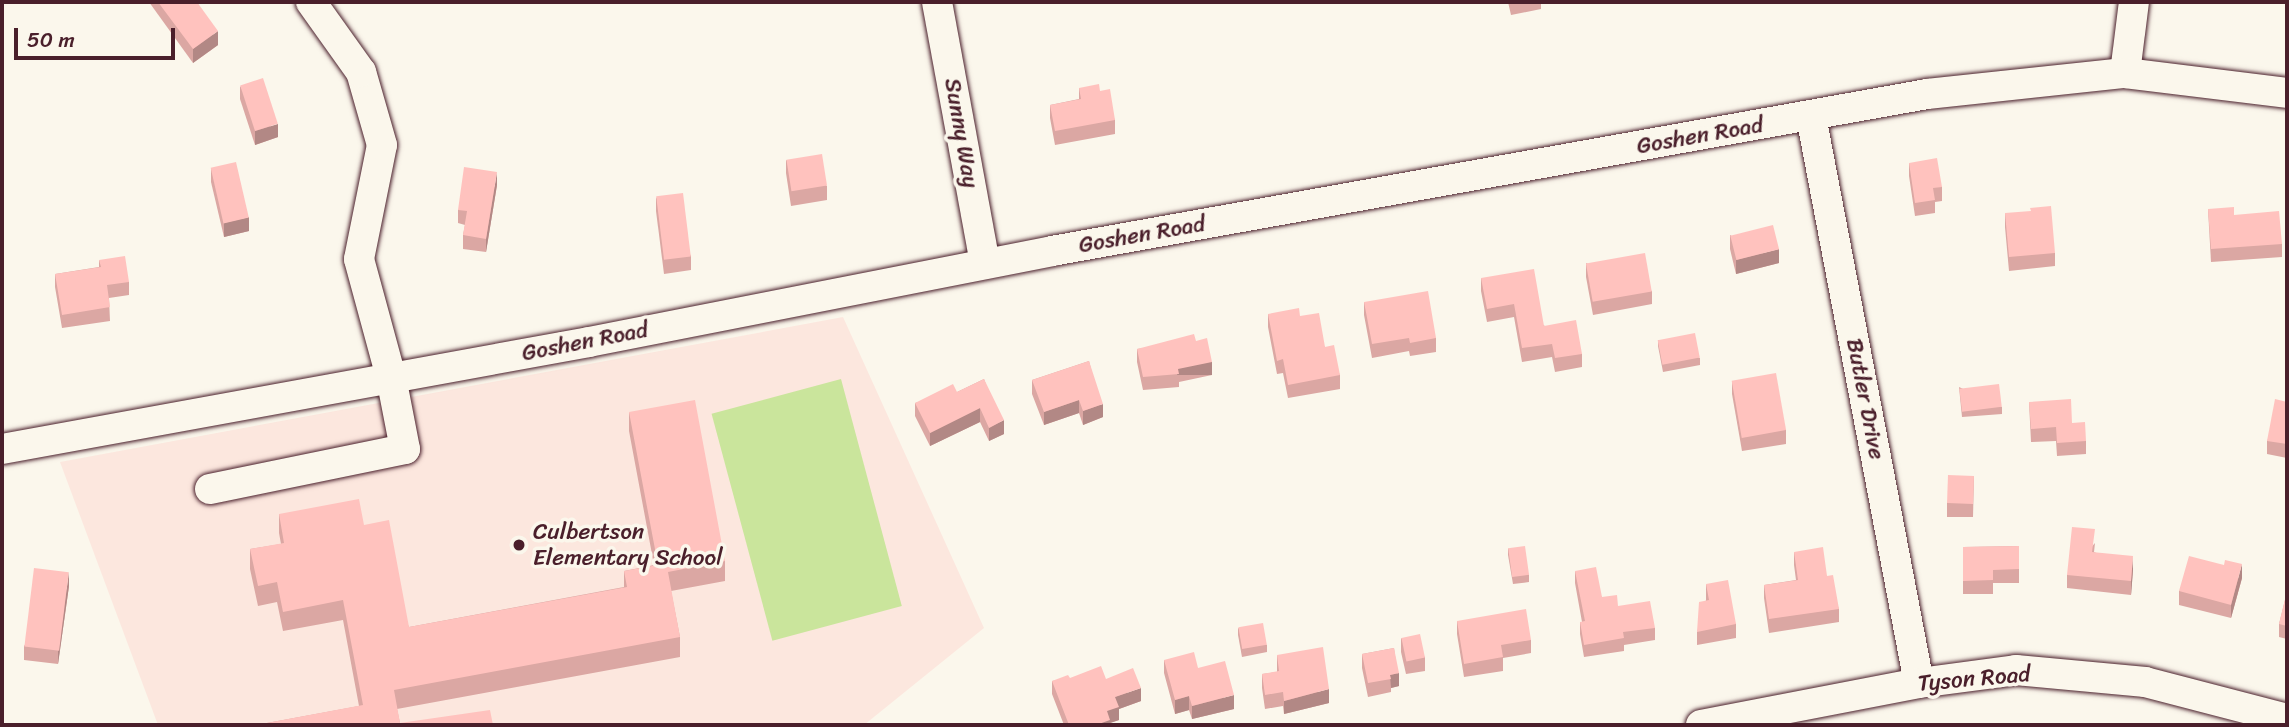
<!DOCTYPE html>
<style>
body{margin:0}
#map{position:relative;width:2289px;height:727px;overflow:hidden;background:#fbf7ec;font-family:Sriracha,sans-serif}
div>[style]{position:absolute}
.built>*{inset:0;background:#fce7de}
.green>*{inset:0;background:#cae59c;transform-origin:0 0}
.roads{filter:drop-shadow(0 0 2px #4a1f2b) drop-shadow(0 0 2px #4a1f2b)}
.minor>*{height:30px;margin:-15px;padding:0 15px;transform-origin:15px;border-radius:15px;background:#fbf7ec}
.wall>*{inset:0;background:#dba7a3}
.shaded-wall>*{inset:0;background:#b28885;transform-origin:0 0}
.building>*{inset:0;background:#ffc2be;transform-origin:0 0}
.dots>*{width:19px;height:19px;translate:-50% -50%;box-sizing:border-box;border:4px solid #fbf7ec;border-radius:50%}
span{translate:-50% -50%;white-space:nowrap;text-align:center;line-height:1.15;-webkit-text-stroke:7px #fbf7ec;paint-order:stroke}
.street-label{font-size:23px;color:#4a1f2b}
.poi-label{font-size:23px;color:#4a1f2b}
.left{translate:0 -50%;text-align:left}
.frame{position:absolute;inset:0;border:4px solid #4a1f2b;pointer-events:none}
.scale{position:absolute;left:14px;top:28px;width:161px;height:32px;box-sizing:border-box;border:4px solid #4a1f2b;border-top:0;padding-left:9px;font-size:21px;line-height:24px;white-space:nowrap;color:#4a1f2b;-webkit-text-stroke:5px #fbf7ec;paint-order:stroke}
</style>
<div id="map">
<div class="built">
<i style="clip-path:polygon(843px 317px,984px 628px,864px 725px,158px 725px,60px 462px)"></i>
</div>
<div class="green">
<i style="left:841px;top:379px;width:235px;height:134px;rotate:75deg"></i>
</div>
<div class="roads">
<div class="minor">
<i style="left:937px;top:2px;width:266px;rotate:79.6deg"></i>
<i style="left:2125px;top:73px;width:72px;rotate:-82.8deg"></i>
<i style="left:1811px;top:116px;width:577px;rotate:79.22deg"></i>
<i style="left:2px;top:449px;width:597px;rotate:-10.33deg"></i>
<i style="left:589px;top:342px;width:472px;rotate:-11.1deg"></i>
<i style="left:1052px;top:251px;width:889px;rotate:-10.17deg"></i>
<i style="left:1927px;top:94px;width:199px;rotate:-6.1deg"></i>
<i style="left:2125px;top:73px;width:163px;rotate:7deg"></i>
<i style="left:210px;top:489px;width:199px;rotate:-11.6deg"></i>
<i style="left:405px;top:449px;width:73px;rotate:-101deg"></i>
<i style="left:391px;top:377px;width:122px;rotate:-105.2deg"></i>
<i style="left:359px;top:259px;width:116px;rotate:-78.6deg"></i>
<i style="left:382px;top:145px;width:76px;rotate:-106deg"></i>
<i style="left:361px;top:72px;width:86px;rotate:-125.5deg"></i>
<i style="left:1701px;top:725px;width:222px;rotate:-10.9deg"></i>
<i style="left:1919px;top:683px;width:98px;rotate:-7.6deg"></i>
<i style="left:2016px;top:670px;width:130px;rotate:5.3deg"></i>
<i style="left:2145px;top:682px;width:147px;rotate:14.6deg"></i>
</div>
</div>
<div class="wall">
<i style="clip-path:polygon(149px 2px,197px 2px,218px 45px,193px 63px)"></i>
<i style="clip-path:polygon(1508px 2px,1546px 2px,1541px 3px,1541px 9px,1511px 15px)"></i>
<i style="clip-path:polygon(240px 86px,278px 137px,255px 145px,240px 99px)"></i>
<i style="clip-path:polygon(1079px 88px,1100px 91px,1115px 120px,1115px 134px,1055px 145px,1050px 118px,1050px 105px,1079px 99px)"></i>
<i style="clip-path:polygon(786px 160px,827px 186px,827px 200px,791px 206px,786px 173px)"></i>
<i style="clip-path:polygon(1909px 163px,1942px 187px,1942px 201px,1935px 202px,1935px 213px,1915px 216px,1909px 176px)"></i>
<i style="clip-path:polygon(211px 168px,249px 231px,224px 237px,211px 182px)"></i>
<i style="clip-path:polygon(497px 185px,486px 252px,463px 249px,463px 235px,465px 225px,458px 223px,458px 210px)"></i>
<i style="clip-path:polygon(656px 197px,691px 256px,691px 270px,664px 274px,656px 211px)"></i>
<i style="clip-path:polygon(2208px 209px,2234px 215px,2282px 244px,2282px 257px,2211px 262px)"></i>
<i style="clip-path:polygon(2005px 213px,2055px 253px,2055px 266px,2009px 271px,2005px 227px)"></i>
<i style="clip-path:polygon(1730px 235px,1779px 263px,1736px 274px,1730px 249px)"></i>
<i style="clip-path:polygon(99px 260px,129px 282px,129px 295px,109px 298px,110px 321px,62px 328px,55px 287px,55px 274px,99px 267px)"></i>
<i style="clip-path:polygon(1586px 263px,1652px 291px,1652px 304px,1593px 315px,1586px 277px)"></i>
<i style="clip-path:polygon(1481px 278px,1582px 354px,1582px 367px,1555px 372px,1552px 357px,1522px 362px,1514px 317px,1487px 322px,1481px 291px)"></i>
<i style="clip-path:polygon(1364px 302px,1436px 338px,1436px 352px,1410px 356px,1409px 351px,1372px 358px,1364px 315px)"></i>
<i style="clip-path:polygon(1268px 314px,1300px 316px,1325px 347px,1340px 375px,1340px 389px,1288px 398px,1283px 373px,1277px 374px,1268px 327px)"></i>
<i style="clip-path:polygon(1658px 340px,1700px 358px,1700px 365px,1663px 372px,1658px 346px)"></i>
<i style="clip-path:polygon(1196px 341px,1212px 375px,1179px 382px,1179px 387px,1143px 390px,1137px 362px,1137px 349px)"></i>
<i style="clip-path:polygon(1089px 361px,1103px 417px,1083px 425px,1079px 413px,1044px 425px,1032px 394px,1032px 380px)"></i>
<i style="clip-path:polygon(984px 379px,1004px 434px,989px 441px,980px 422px,930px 446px,915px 416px,915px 403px,957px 392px)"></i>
<i style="clip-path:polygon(1732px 381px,1786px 430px,1786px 444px,1742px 451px,1732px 394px)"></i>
<i style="clip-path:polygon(1959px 387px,2002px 407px,2002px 414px,1962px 417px)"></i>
<i style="clip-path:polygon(2029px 402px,2072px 423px,2086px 441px,2086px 454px,2057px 456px,2056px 441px,2031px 442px)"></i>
<i style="clip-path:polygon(2287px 402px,2287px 458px,2267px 454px,2267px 441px)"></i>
<i style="clip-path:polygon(629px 412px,725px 561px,725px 581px,671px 591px,680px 637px,680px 657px,397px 709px,400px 723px,493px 725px,256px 725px,359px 706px,343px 620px,283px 631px,277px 602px,258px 606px,250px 569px,250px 549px,281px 544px,279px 533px,279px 514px,364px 525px,409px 627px,624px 587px,624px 571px,654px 565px,629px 431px)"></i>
<i style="clip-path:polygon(1974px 476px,1973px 517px,1947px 517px,1947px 503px)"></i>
<i style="clip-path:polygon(2095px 543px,2094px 552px,2133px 570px,2131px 595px,2067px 588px,2067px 575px)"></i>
<i style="clip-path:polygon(2019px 546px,2019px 583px,1993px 583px,1993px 594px,1963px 594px,1963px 547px)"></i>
<i style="clip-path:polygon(1508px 548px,1529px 575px,1529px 582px,1513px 584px,1508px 555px)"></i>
<i style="clip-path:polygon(1794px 552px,1827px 576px,1839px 609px,1839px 622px,1769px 633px,1764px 598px,1764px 585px,1796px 580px,1794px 565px)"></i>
<i style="clip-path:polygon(1575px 571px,1602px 597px,1655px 628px,1655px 640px,1624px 645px,1624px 651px,1584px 657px,1580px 634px,1580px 622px,1582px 622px,1575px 583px)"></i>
<i style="clip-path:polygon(2242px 578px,2231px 618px,2179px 605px,2179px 591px)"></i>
<i style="clip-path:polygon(1706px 584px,1736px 624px,1736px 638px,1697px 645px,1697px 632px,1706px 600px)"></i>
<i style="clip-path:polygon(69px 586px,58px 664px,24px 660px,24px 646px)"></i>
<i style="clip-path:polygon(2287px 592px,2287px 639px,2279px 637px,2279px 624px)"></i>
<i style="clip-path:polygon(1457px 621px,1531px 640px,1531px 653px,1503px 658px,1503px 671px,1464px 677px,1457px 634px)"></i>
<i style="clip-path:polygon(1238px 628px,1267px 645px,1267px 652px,1242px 657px,1238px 635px)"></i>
<i style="clip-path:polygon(1401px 638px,1425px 657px,1425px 671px,1406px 674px,1401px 652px)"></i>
<i style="clip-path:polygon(1394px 648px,1399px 686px,1391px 688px,1391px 692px,1368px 697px,1362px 668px,1362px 654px)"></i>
<i style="clip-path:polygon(1277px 655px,1329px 703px,1284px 714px,1283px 706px,1265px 709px,1262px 688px,1262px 674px,1277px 672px)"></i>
<i style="clip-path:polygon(1164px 660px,1198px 668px,1234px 709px,1192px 719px,1189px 710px,1175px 714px,1164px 673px)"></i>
<i style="clip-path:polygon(1070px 678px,1106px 679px,1141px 701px,1119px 709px,1119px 720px,1110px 723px,1110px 725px,1064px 725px,1052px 694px,1052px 681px)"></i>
</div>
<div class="shaded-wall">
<i style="clip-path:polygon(218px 31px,218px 45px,193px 63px,193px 49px)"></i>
<i style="clip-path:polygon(278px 124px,278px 137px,255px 145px,255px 131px)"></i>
<i style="clip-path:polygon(497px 172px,497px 185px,486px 252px,486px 239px)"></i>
<i style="clip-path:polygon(249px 217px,249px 231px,224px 237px,224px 223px)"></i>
<i style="clip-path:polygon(1779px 249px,1779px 263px,1736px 274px,1736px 260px)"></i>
<i style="left:1212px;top:362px;width:13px;height:35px;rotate:90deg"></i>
<i style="clip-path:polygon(1079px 400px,1079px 413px,1044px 425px,1044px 412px)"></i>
<i style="clip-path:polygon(1103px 404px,1103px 417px,1083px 425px,1083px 411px)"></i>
<i style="clip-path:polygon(980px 408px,980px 422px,930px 446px,930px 433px)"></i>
<i style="clip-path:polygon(1004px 420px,1004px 434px,989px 441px,989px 428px)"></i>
<i style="clip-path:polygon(2133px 556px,2133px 570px,2131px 595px,2131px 581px)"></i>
<i style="clip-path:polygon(2242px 564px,2242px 578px,2231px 618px,2231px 605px)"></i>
<i style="clip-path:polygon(69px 572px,69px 586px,58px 664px,58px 651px)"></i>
<i style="clip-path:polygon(1399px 673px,1399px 686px,1391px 688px,1390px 675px)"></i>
<i style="clip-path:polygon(1141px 688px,1141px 701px,1119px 709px,1119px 720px,1110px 723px,1110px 725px,1096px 725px,1107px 711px,1115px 697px)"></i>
<i style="clip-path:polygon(1329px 689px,1329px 703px,1284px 714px,1284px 701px)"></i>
<i style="clip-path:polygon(1234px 695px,1234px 709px,1192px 719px,1192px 706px)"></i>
<i style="clip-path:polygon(1189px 696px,1189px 710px,1175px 714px,1175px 700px)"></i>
</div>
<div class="building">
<i style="clip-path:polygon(158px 2px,197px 2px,218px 31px,193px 49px)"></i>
<i style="left:263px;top:78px;width:48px;height:24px;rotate:72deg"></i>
<i style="clip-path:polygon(1099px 84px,1100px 91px,1110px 89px,1115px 120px,1055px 131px,1050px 105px,1081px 99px,1079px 88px)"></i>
<i style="left:822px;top:154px;width:32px;height:36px;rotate:81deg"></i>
<i style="clip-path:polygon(1937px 158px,1942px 187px,1933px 188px,1935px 200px,1915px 203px,1909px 163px)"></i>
<i style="left:236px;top:162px;width:57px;height:26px;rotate:77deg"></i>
<i style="clip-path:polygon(464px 167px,497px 172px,486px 239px,463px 235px,467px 211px,458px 210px)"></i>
<i style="left:683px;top:193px;width:64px;height:27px;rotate:83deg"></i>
<i style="clip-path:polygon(2051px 206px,2055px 253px,2009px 257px,2005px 213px,2031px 211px,2030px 208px)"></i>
<i style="clip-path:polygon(2234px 207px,2234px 215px,2279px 211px,2282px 244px,2211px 249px,2208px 209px)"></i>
<i style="left:1773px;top:225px;width:25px;height:44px;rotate:76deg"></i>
<i style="left:1645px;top:253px;width:39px;height:60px;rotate:80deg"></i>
<i style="clip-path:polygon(125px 256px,129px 282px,107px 285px,110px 307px,62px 315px,55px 274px,101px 267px,99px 260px)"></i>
<i style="clip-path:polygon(1534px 269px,1544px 326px,1576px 320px,1582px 354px,1555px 358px,1552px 344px,1522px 348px,1514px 304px,1487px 309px,1481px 278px)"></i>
<i style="clip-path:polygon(1428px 291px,1436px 338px,1410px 343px,1409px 338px,1372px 344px,1364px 302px)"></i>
<i style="clip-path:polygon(1299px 308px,1300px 316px,1319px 313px,1325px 347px,1334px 345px,1340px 375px,1288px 385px,1283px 359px,1277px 361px,1268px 314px)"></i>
<i style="left:1695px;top:333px;width:25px;height:38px;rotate:79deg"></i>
<i style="clip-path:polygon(1194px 334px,1196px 341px,1207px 338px,1212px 362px,1178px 369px,1179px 374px,1143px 377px,1137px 349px)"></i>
<i style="clip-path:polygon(1089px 361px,1103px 404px,1083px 411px,1079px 400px,1044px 412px,1032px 380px)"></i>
<i style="left:1776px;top:373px;width:58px;height:45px;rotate:80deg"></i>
<i style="clip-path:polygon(984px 379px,1004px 420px,989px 428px,980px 408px,930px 433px,915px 403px,953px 384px,957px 392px)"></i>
<i style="left:1999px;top:384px;width:23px;height:40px;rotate:83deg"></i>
<i style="clip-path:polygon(2071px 399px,2072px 423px,2085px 422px,2086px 441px,2057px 443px,2056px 427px,2031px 429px,2029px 402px)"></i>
<i style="clip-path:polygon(2275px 399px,2287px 402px,2287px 444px,2267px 441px)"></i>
<i style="clip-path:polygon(695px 400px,725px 561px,668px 572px,680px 637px,394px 690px,400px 723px,490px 710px,493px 725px,256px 725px,363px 705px,343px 600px,283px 612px,277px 582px,258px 586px,250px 549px,284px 543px,279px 514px,359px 499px,364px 525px,389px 520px,409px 627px,627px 587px,624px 571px,658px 565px,629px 412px)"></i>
<i style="left:1948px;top:475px;width:26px;height:28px;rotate:2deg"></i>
<i style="clip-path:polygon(2072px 527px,2095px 529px,2092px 552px,2133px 556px,2131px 581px,2067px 575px)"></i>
<i style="left:1525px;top:546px;width:29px;height:17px;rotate:82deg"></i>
<i style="clip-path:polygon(2019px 546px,2019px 569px,1993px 570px,1993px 580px,1963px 581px,1963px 547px)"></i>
<i style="clip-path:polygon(1823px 547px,1827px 576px,1833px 575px,1839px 609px,1769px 619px,1764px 585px,1798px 580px,1794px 552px)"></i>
<i style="clip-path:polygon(2189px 556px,2224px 565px,2225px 560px,2242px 564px,2231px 605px,2179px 591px)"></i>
<i style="clip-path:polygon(1596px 567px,1602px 597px,1617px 595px,1618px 606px,1650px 601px,1655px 628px,1623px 632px,1624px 638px,1584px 645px,1580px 622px,1585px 621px,1575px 571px)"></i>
<i style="left:34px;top:568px;width:35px;height:79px;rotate:7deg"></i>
<i style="clip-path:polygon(1728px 580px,1736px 624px,1697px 632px,1699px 602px,1709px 600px,1706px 584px)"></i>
<i style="clip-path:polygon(2287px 591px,2287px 626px,2279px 624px)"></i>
<i style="clip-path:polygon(1526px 609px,1531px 640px,1501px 645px,1503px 657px,1464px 664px,1457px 621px)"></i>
<i style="left:1263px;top:623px;width:22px;height:25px;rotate:80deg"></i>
<i style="left:1420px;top:634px;width:24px;height:19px;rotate:78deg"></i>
<i style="clip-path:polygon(1323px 647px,1329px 689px,1284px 701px,1283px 692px,1265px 695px,1262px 674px,1279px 671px,1277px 655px)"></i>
<i style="clip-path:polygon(1394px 648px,1399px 673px,1390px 675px,1391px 679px,1368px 683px,1362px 654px)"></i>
<i style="clip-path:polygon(1194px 652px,1198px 668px,1225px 661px,1234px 695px,1192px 706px,1189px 696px,1175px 700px,1164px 660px)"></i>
<i style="clip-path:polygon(1101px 666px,1106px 679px,1133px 668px,1141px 688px,1115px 697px,1119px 707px,1107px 711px,1110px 720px,1096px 725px,1069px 725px,1052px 681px,1068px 675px,1070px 678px)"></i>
</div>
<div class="dots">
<i style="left:519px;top:545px;background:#4a1f2b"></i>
</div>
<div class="street-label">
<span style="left:961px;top:133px;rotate:80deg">Sunny Way</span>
<span style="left:1700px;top:136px;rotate:-10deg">Goshen Road</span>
<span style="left:1142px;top:235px;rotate:-10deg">Goshen Road</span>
<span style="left:585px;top:342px;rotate:-11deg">Goshen Road</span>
<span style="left:1865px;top:399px;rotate:79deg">Butler Drive</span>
<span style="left:1974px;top:679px;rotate:-5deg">Tyson Road</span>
</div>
<div class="poi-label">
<span class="left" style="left:533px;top:545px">Culbertson<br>Elementary School</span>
</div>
<div class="frame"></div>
<div class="scale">50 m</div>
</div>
